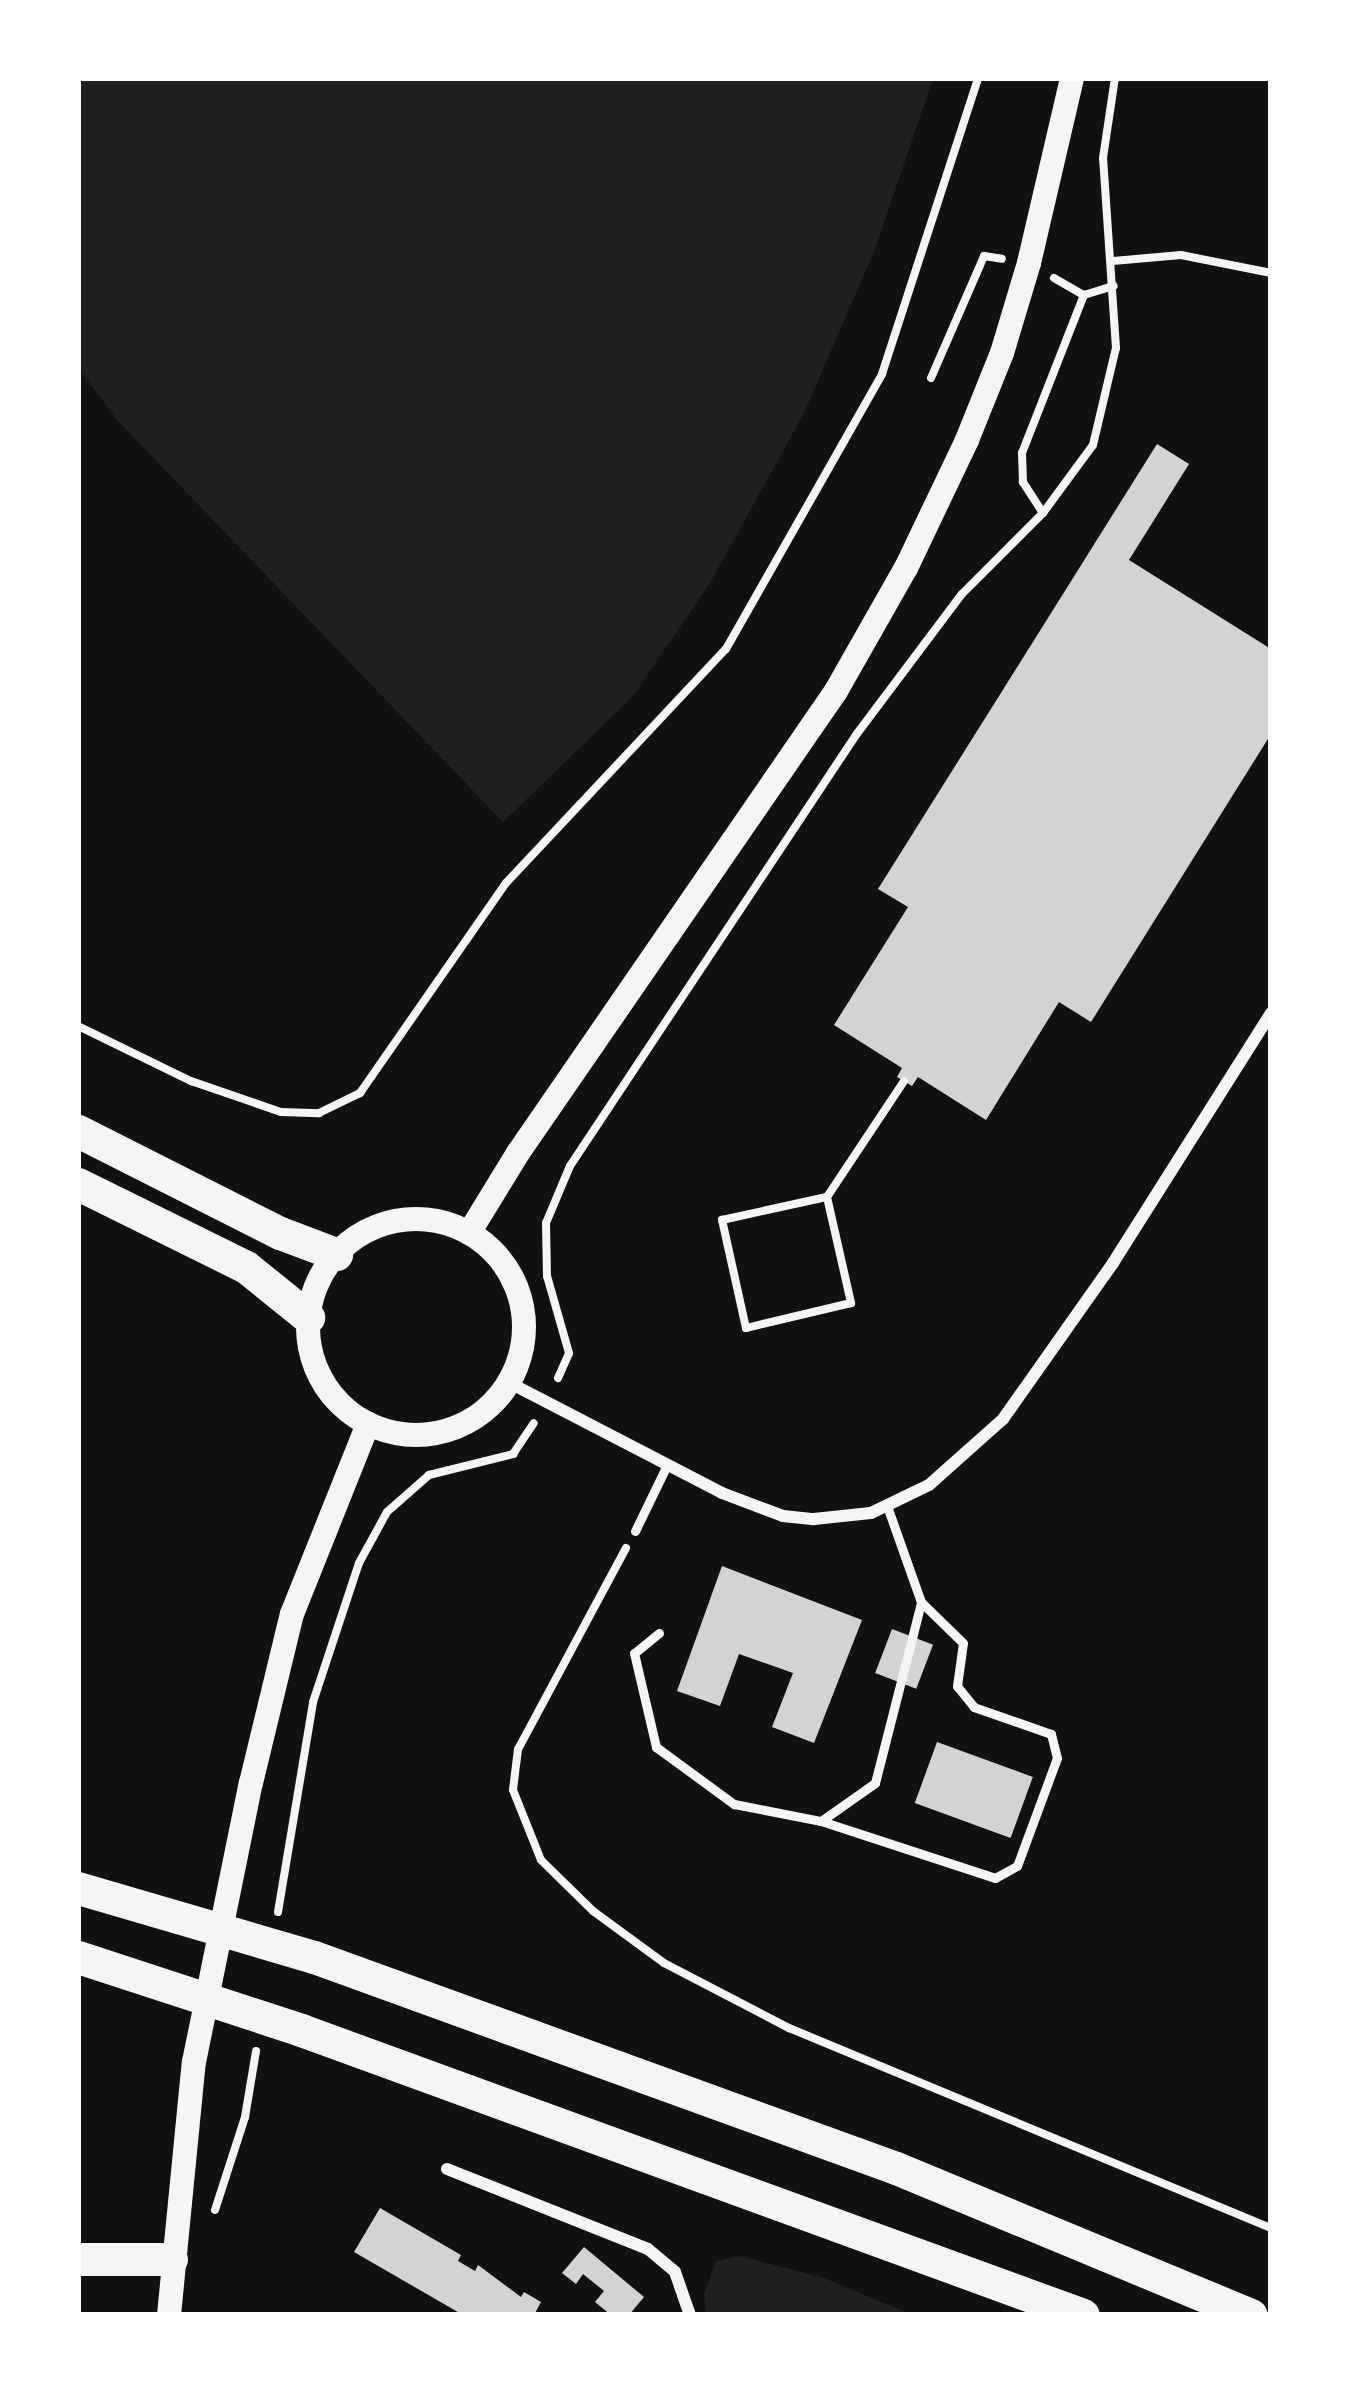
<!DOCTYPE html>
<style>
body{margin:0}
#map{position:relative;width:1349px;height:2393px;overflow:hidden;background:#111;font-family:"Alegreya Sans",sans-serif}
div>[style]{position:absolute}
.green>*{inset:0;background:#202020}
.building>*{inset:0;background:#d3d3d3;transform-origin:0 0}
.path>*{height:8px;margin:-4px;padding:0 4px;transform-origin:4px;border-radius:4px;background:#f5f5f5}
.service>*{height:9px;margin:-4.5px;padding:0 4.5px;transform-origin:4.5px;border-radius:4.5px;background:#f5f5f5}
.minor>*{height:12px;margin:-6px;padding:0 6px;transform-origin:6px;border-radius:6px;background:#f5f5f5}
.secondary>*{height:24px;margin:-12px;padding:0 12px;transform-origin:12px;border-radius:12px;background:#f5f5f5}
.secondary>.ring{margin:-12px;padding:0;box-sizing:content-box;background:none;border:24px solid #f5f5f5;border-radius:50%}
.trunk>*{height:33px;margin:-16.5px;padding:0 16.5px;transform-origin:16.5px;border-radius:16.5px;background:#f5f5f5}
span{translate:-50% -50%;white-space:nowrap;text-align:center;line-height:1.15;-webkit-text-stroke:9px #fff;paint-order:stroke}
.frame{position:absolute;inset:0;border:81px solid #fff;pointer-events:none}
</style>
<div id="map">
<div class="green">
<i style="clip-path:polygon(78px 78px,933px 78px,876px 247px,804px 413px,710px 583px,633px 696px,503px 822px,118px 421px,78px 368px)"></i>
<i style="clip-path:polygon(740px 2256px,824px 2278px,913px 2315px,706px 2315px,704px 2294px,716px 2261px)"></i>
</div>
<div class="building">
<i style="clip-path:polygon(1157px 444px,1189px 464px,1129px 560px,1271px 649px,1271px 734px,1091px 1022px,1059px 1002px,986px 1120px,918px 1077px,912px 1086px,904px 1081px,897px 1077px,902px 1068px,834px 1025px,908px 907px,878px 889px)"></i>
<i style="clip-path:polygon(722px 1566px,862px 1620px,814px 1743px,772px 1727px,793px 1673px,739px 1654px,720px 1706px,677px 1691px)"></i>
<i style="left:892px;top:1629px;width:44px;height:47px;rotate:21deg"></i>
<i style="left:937px;top:1742px;width:102px;height:65px;rotate:20deg"></i>
<i style="clip-path:polygon(380px 2208px,461px 2255px,458px 2261px,475px 2271px,478px 2265px,521px 2297px,524px 2292px,541px 2302px,534px 2315px,463px 2315px,354px 2252px)"></i>
<i style="clip-path:polygon(584px 2247px,644px 2297px,629px 2315px,611px 2315px,595px 2302px,604px 2291px,583px 2274px,576px 2284px,562px 2273px)"></i>
</div>
<div class="path">
<i style="left:1113px;top:261px;width:68px;rotate:-5deg"></i>
<i style="left:1181px;top:255px;width:92px;rotate:11.3deg"></i>
<i style="left:1054px;top:278px;width:34px;rotate:30deg"></i>
<i style="left:931px;top:378px;width:133px;rotate:-66.5deg"></i>
<i style="left:984px;top:256px;width:18px;rotate:9deg"></i>
<i style="left:1043px;top:513px;width:37px;rotate:-123deg"></i>
<i style="left:1023px;top:482px;width:29px;rotate:-92deg"></i>
<i style="left:1022px;top:453px;width:170px;rotate:-68.6deg"></i>
<i style="left:1084px;top:295px;width:31px;rotate:-17deg"></i>
<i style="left:78px;top:1026px;width:126px;rotate:26deg"></i>
<i style="left:191px;top:1081px;width:95px;rotate:19deg"></i>
<i style="left:281px;top:1112px;width:38px;rotate:2deg"></i>
<i style="left:319px;top:1113px;width:46px;rotate:-26deg"></i>
<i style="left:360px;top:1093px;width:256px;rotate:-55.2deg"></i>
<i style="left:506px;top:883px;width:321px;rotate:-46.8deg"></i>
<i style="left:726px;top:649px;width:316px;rotate:-60.4deg"></i>
<i style="left:882px;top:374px;width:311px;rotate:-72deg"></i>
<i style="left:827px;top:1197px;width:109px;rotate:77.2deg"></i>
<i style="left:851px;top:1303px;width:108px;rotate:166.6deg"></i>
<i style="left:746px;top:1328px;width:111px;rotate:-102.5deg"></i>
<i style="left:722px;top:1220px;width:107px;rotate:-12.4deg"></i>
<i style="left:827px;top:1197px;width:139px;rotate:-56.4deg"></i>
<i style="left:558px;top:1378px;width:27px;rotate:-66deg"></i>
<i style="left:569px;top:1353px;width:80px;rotate:-105.9deg"></i>
<i style="left:547px;top:1276px;width:53px;rotate:-91.1deg"></i>
<i style="left:546px;top:1223px;width:62px;rotate:-67.2deg"></i>
<i style="left:570px;top:1166px;width:517px;rotate:-56.43deg"></i>
<i style="left:856px;top:735px;width:176px;rotate:-53.1deg"></i>
<i style="left:962px;top:594px;width:115px;rotate:-45deg"></i>
<i style="left:1043px;top:513px;width:84px;rotate:-53.7deg"></i>
<i style="left:1093px;top:445px;width:100px;rotate:-76.7deg"></i>
<i style="left:1116px;top:348px;width:190px;rotate:-93.9deg"></i>
<i style="left:1103px;top:158px;width:81px;rotate:-81.5deg"></i>
<i style="left:626px;top:1548px;width:228px;rotate:118.2deg"></i>
<i style="left:518px;top:1749px;width:41px;rotate:97deg"></i>
<i style="left:513px;top:1790px;width:75px;rotate:68.2deg"></i>
<i style="left:541px;top:1860px;width:73px;rotate:44.4deg"></i>
<i style="left:593px;top:1911px;width:88px;rotate:36.2deg"></i>
<i style="left:664px;top:1963px;width:141px;rotate:27.5deg"></i>
<i style="left:789px;top:2028px;width:522px;rotate:22.54deg"></i>
<i style="left:278px;top:1912px;width:213px;rotate:-80.5deg"></i>
<i style="left:313px;top:1702px;width:146px;rotate:-71.7deg"></i>
<i style="left:359px;top:1563px;width:58px;rotate:-61.2deg"></i>
<i style="left:387px;top:1512px;width:56px;rotate:-41.4deg"></i>
<i style="left:429px;top:1475px;width:87px;rotate:-14deg"></i>
<i style="left:513px;top:1454px;width:37px;rotate:-56deg"></i>
<i style="left:215px;top:2210px;width:98px;rotate:-72.1deg"></i>
<i style="left:245px;top:2117px;width:67px;rotate:-80.5deg"></i>
</div>
<div class="service">
<i style="left:635px;top:1531px;width:73px;rotate:-64.1deg"></i>
<i style="left:659px;top:1633px;width:32px;rotate:141deg"></i>
<i style="left:634px;top:1653px;width:97px;rotate:76.8deg"></i>
<i style="left:656px;top:1747px;width:97px;rotate:36.2deg"></i>
<i style="left:734px;top:1804px;width:89px;rotate:11.1deg"></i>
<i style="left:821px;top:1821px;width:66px;rotate:-35.1deg"></i>
<i style="left:875px;top:1783px;width:187px;rotate:-75.7deg"></i>
<i style="left:921px;top:1602px;width:102px;rotate:-109.5deg"></i>
<i style="left:821px;top:1821px;width:183px;rotate:18.1deg"></i>
<i style="left:995px;top:1878px;width:25px;rotate:-29deg"></i>
<i style="left:1017px;top:1866px;width:115px;rotate:-69.7deg"></i>
<i style="left:1057px;top:1758px;width:25px;rotate:-104deg"></i>
<i style="left:1051px;top:1734px;width:82px;rotate:-160.7deg"></i>
<i style="left:974px;top:1707px;width:27px;rotate:-129deg"></i>
<i style="left:957px;top:1686px;width:43px;rotate:-82.1deg"></i>
<i style="left:963px;top:1643px;width:59px;rotate:-135.7deg"></i>
</div>
<div class="minor">
<i style="left:510px;top:1383px;width:239px;rotate:27.4deg"></i>
<i style="left:722px;top:1493px;width:65px;rotate:20.7deg"></i>
<i style="left:783px;top:1516px;width:31px;rotate:6deg"></i>
<i style="left:814px;top:1519px;width:57px;rotate:-6deg"></i>
<i style="left:871px;top:1513px;width:64px;rotate:-25.8deg"></i>
<i style="left:929px;top:1485px;width:99px;rotate:-41.7deg"></i>
<i style="left:1003px;top:1419px;width:191px;rotate:-54.8deg"></i>
<i style="left:1113px;top:1263px;width:296px;rotate:-57.7deg"></i>
<i style="left:447px;top:2169px;width:216px;rotate:21.7deg"></i>
<i style="left:648px;top:2249px;width:35px;rotate:40deg"></i>
<i style="left:675px;top:2272px;width:46px;rotate:70.8deg"></i>
</div>
<div class="secondary">
<i class="ring" style="left:308px;top:1219px;width:192px;height:192px"></i>
<i style="left:469px;top:1233px;width:94px;rotate:-58.5deg"></i>
<i style="left:518px;top:1153px;width:561px;rotate:-55.46deg"></i>
<i style="left:836px;top:691px;width:142px;rotate:-60.4deg"></i>
<i style="left:906px;top:568px;width:142px;rotate:-64.5deg"></i>
<i style="left:967px;top:440px;width:94px;rotate:-68.1deg"></i>
<i style="left:1002px;top:353px;width:94px;rotate:-73.3deg"></i>
<i style="left:1029px;top:263px;width:190px;rotate:-76.9deg"></i>
<i style="left:169px;top:2315px;width:254px;rotate:-84.4deg"></i>
<i style="left:194px;top:2062px;width:285px;rotate:-78.5deg"></i>
<i style="left:251px;top:1783px;width:174px;rotate:-76.4deg"></i>
<i style="left:292px;top:1614px;width:205px;rotate:-68.2deg"></i>
</div>
<div class="trunk">
<i style="left:78px;top:1131px;width:226px;rotate:26.8deg"></i>
<i style="left:280px;top:1233px;width:60px;rotate:20.6deg"></i>
<i style="left:78px;top:1184px;width:187px;rotate:26.3deg"></i>
<i style="left:246px;top:1267px;width:80px;rotate:38.9deg"></i>
<i style="left:78px;top:1888px;width:246px;rotate:16.3deg"></i>
<i style="left:314px;top:1957px;width:619px;rotate:19.93deg"></i>
<i style="left:896px;top:2168px;width:384px;rotate:22.5deg"></i>
<i style="left:78px;top:1957px;width:235px;rotate:18.1deg"></i>
<i style="left:301px;top:2030px;width:832px;rotate:20.02deg"></i>
<i style="left:78px;top:2259px;width:93px"></i>
</div>
<div class="frame"></div>
</div>
